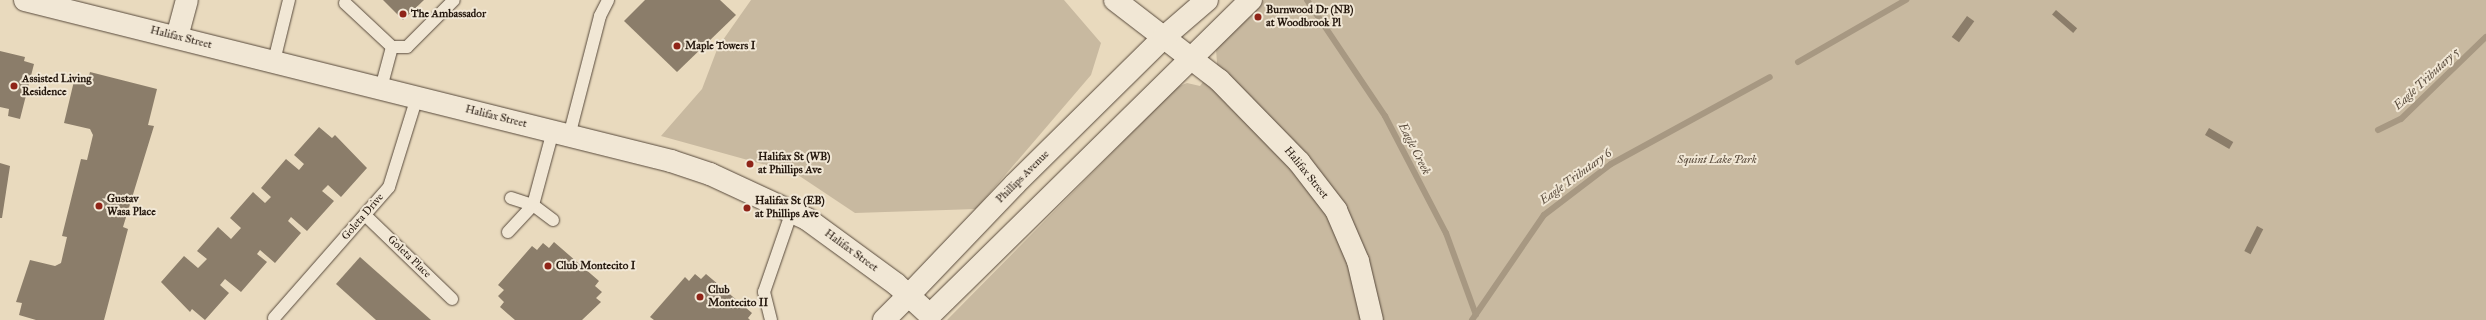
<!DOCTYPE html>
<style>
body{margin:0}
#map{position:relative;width:2486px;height:320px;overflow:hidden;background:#e9dabe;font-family:"IM FELL Great Primer",serif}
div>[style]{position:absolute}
.green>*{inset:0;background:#c8b9a0}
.stream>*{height:6px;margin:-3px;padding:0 3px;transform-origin:3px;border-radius:3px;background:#a79882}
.building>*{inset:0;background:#8b7d6a;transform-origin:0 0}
.roads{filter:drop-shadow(0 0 1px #57493b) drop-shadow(0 0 1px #57493b)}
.service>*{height:12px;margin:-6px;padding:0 6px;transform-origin:6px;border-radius:6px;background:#f1e7d5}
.minor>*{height:22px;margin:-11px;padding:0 11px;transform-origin:11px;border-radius:11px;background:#f1e7d5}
.tertiary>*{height:22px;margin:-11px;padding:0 11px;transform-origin:11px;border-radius:11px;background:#f1e7d5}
.dots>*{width:11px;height:11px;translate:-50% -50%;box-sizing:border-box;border:2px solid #f1e7d5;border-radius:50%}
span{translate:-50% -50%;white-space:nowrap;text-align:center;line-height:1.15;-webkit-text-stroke:4px #f1e7d5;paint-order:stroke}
.poi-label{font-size:11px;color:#26190f;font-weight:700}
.left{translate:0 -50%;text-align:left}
.street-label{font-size:11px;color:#26190f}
.park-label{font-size:11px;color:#57493a;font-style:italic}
.water-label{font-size:12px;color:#5a4c3d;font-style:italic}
</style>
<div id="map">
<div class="green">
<i style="clip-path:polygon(751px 0,1064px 0,1101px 43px,1091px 75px,976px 209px,855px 213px,795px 173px,661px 136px,702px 89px,718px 47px)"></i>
<i style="clip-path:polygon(1264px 0,2486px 0,2486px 320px,947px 320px,1177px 87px,1187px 83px,1200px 86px,1217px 63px,1216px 49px)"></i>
</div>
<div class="stream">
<i style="left:1307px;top:0;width:140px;rotate:56.1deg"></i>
<i style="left:1385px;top:116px;width:132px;rotate:62.5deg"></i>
<i style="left:1446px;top:233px;width:87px;rotate:69.9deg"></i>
<i style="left:1798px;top:62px;width:125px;rotate:-29.9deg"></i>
<i style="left:2378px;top:130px;width:25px;rotate:-26deg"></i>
<i style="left:2401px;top:119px;width:118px;rotate:-44deg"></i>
<i style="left:1472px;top:320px;width:127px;rotate:-55.6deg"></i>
<i style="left:1544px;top:215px;width:84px;rotate:-37.3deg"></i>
<i style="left:1611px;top:164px;width:181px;rotate:-28.7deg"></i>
</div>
<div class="building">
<i style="clip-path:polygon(383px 0,424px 0,403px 20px)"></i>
<i style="clip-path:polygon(645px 0,720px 0,736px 15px,677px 72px,624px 21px)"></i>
<i style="left:2056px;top:10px;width:28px;height:6px;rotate:41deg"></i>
<i style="left:1967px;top:16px;width:9px;height:26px;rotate:36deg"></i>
<i style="clip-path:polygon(0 51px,25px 57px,24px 61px,34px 64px,20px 119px,8px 116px,9px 109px,0 107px)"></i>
<i style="clip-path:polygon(90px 72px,157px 89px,148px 125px,154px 126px,123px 227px,128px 229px,104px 320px,36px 320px,19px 315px,22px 303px,16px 302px,30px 260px,55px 266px,61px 263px,67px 237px,62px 236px,81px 159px,87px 160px,93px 135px,90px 129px,64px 123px,74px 81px,87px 84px)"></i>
<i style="clip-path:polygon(319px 127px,332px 138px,335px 135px,367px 168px,341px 197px,328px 185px,322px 191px,334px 201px,307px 231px,291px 217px,288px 221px,301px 233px,275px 263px,260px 250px,257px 254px,267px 262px,241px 292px,225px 279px,220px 285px,229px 293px,205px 320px,192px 309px,190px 312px,161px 282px,184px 256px,198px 268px,207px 259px,197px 251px,218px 227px,231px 239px,241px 228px,230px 218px,253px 192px,265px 203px,271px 197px,261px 188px,286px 159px,299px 170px,304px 164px,294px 155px)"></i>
<i style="left:2209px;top:128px;width:28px;height:8px;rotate:30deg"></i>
<i style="clip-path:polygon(0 163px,10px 166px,2px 218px,0 218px)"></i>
<i style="left:2257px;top:226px;width:7px;height:28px;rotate:27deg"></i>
<i style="clip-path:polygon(554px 242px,599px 281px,595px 286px,602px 292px,596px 298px,601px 302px,582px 320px,515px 320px,500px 307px,504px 302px,498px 296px,504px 290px,498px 285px,532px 246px,537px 250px,543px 243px,549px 248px)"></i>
<i style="clip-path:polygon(360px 257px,431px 320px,376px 320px,336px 284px)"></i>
<i style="clip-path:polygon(695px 274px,701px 279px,706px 274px,752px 313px,748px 318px,750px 320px,654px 320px,650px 317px,685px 277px,689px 281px)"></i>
</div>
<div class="roads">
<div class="service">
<i style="left:345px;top:3px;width:64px;rotate:43.1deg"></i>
<i style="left:392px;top:47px;width:42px;rotate:105deg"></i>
<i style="left:392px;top:47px;width:15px"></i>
<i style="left:407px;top:47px;width:66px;rotate:-45deg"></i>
<i style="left:274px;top:61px;width:63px;rotate:-76.2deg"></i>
<i style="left:569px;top:136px;width:124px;rotate:-75.5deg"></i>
<i style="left:600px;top:16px;width:18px;rotate:-63deg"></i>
<i style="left:511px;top:198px;width:23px;rotate:18deg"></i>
<i style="left:533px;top:205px;width:25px;rotate:37deg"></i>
<i style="left:365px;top:215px;width:121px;rotate:44deg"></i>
<i style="left:508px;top:232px;width:37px;rotate:-47deg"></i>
<i style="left:533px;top:205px;width:77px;rotate:-74.9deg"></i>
<i style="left:274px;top:318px;width:174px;rotate:-48.7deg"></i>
<i style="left:389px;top:187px;width:94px;rotate:-72.7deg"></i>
<i style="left:771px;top:320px;width:29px;rotate:-104deg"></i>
<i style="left:764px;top:292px;width:86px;rotate:-70.9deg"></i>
</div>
<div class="minor">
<i style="left:1115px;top:0;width:131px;rotate:37.6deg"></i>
<i style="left:1219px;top:80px;width:115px;rotate:45.7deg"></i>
<i style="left:1299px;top:162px;width:61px;rotate:52.4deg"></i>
<i style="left:1336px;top:210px;width:56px;rotate:66.7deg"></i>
<i style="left:1358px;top:261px;width:61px;rotate:76.7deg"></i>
<i style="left:177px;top:37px;width:38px;rotate:-75deg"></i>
<i style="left:884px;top:320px;width:35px;rotate:-45deg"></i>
</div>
<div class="tertiary">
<i style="left:25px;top:0;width:666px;rotate:13.99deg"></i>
<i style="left:671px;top:161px;width:41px;rotate:18.4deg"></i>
<i style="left:710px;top:174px;width:107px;rotate:24.9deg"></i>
<i style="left:807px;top:219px;width:110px;rotate:36.1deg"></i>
<i style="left:896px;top:284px;width:46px;rotate:42.4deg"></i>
<i style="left:930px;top:315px;width:450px;rotate:-44.5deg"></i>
<i style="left:909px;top:295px;width:153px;rotate:-46.3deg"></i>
<i style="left:1015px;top:184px;width:208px;rotate:-44.6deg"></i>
<i style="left:1163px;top:38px;width:58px;rotate:-40.8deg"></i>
</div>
</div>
<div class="dots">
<i style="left:403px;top:14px;background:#8f2418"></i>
<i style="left:1258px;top:17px;background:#8f2418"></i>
<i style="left:677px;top:46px;background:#8f2418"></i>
<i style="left:14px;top:86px;background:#8f2418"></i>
<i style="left:750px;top:164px;background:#8f2418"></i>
<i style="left:99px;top:206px;background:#8f2418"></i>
<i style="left:747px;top:208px;background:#8f2418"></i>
<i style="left:548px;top:266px;background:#8f2418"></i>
<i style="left:700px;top:297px;background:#8f2418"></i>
</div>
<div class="poi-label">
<span class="left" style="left:1266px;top:17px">Burnwood Dr (NB)<br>at Woodbrook Pl</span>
<span class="left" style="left:411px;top:14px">The Ambassador</span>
<span class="left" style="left:685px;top:46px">Maple Towers I</span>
<span class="left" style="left:22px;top:86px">Assisted Living<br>Residence</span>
<span class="left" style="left:758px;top:164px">Halifax St (WB)<br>at Phillips Ave</span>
<span class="left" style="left:107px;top:206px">Gustav<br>Wasa Place</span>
<span class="left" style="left:755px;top:208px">Halifax St (EB)<br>at Phillips Ave</span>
<span class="left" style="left:556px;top:266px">Club Montecito I</span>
<span class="left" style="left:708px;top:297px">Club<br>Montecito II</span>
</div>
<div class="street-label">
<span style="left:181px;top:38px;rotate:14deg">Halifax Street</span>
<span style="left:496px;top:117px;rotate:14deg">Halifax Street</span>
<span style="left:1306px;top:173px;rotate:51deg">Halifax Street</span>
<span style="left:1023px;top:177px;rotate:-45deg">Phillips Avenue</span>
<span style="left:363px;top:217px;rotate:-49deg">Goleta Drive</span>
<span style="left:851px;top:251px;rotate:36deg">Halifax Street</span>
<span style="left:409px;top:257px;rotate:44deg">Goleta Place</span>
</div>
<div class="park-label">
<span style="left:1717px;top:160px">Squint Lake Park</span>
</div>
<div class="water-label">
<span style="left:2427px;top:79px;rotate:-43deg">Eagle Tributary 5</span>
<span style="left:1414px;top:149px;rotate:63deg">Eagle Creek</span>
<span style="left:1576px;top:177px;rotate:-36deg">Eagle Tributary 6</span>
</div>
</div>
